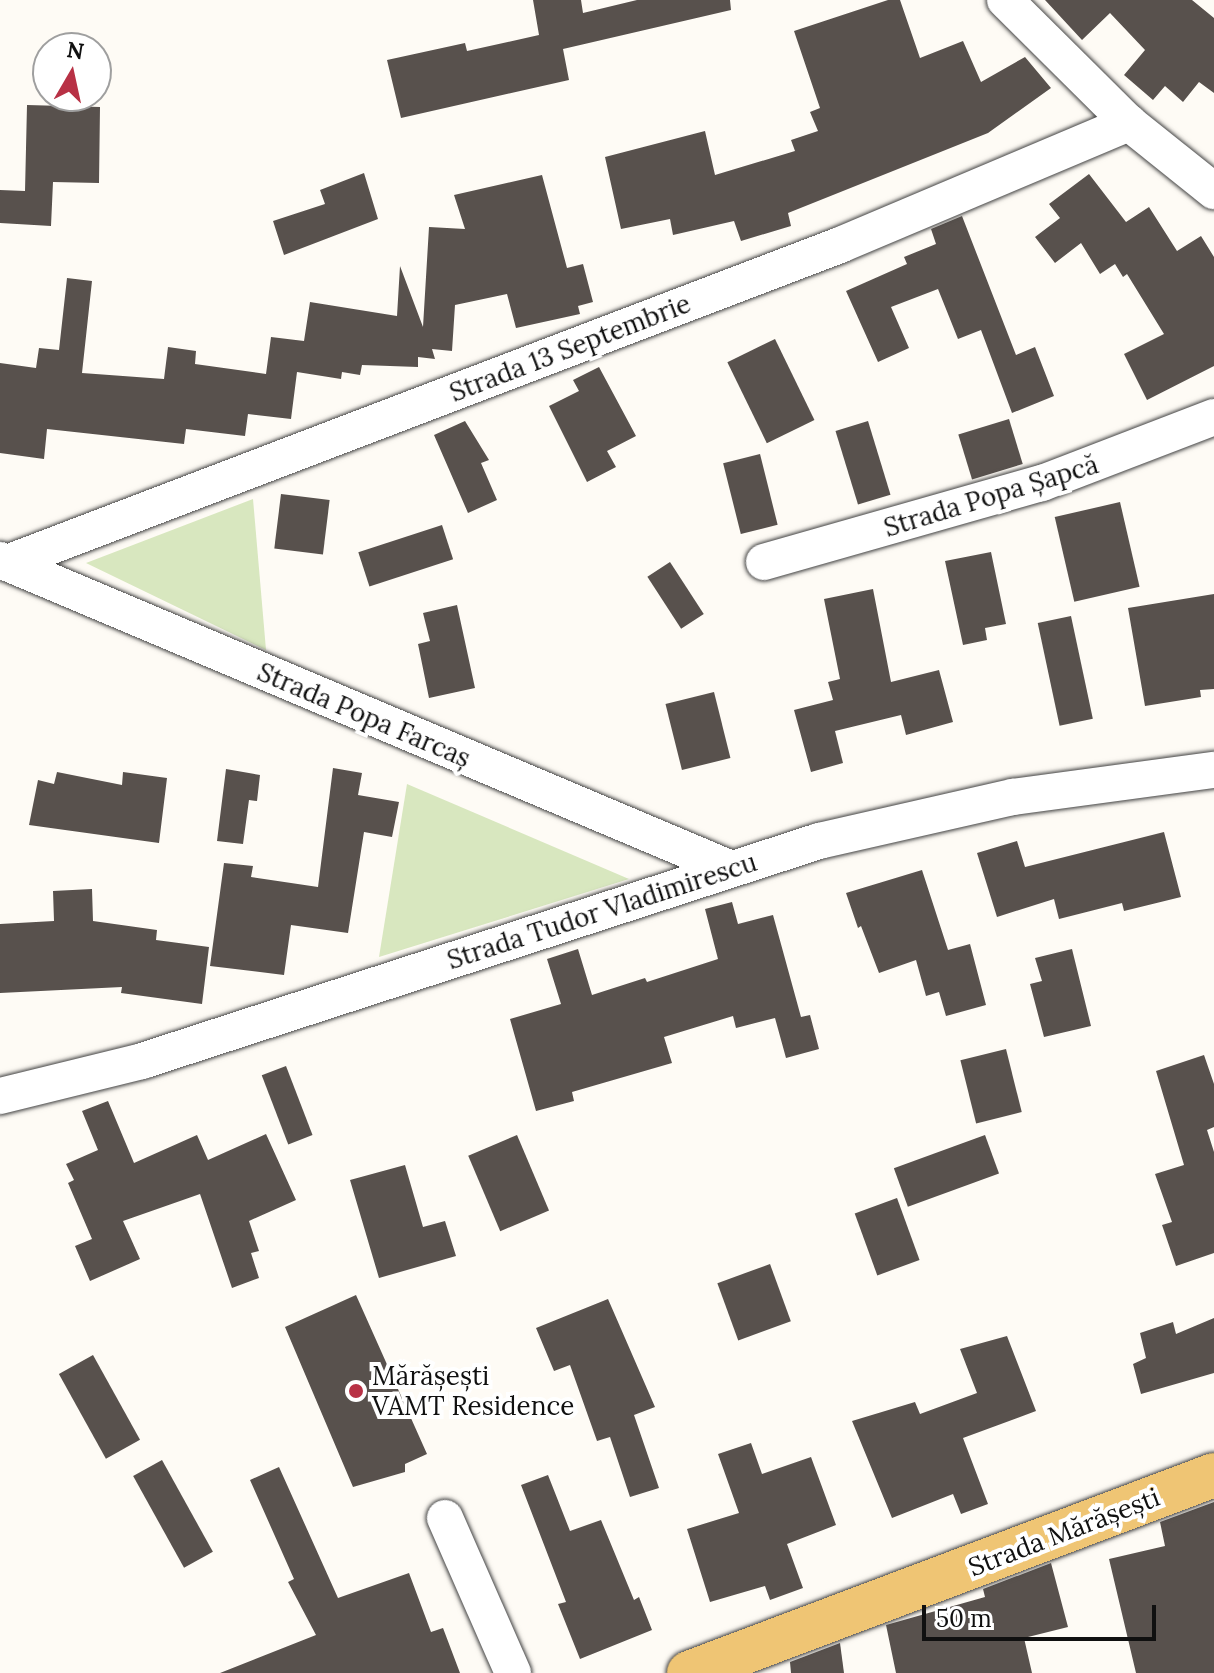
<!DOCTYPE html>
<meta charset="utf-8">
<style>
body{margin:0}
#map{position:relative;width:1214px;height:1673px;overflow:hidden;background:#fefbf5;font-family:Lora,serif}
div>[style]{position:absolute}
.green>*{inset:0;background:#d8e7bf}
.building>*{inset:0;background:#58514d;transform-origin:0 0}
.roads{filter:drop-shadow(0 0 2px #434343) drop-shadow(0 0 2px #434343)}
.minor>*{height:36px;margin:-18px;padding:0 18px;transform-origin:18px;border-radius:18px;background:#fff}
.major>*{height:44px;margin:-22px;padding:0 22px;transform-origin:22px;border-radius:22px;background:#efc574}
.dots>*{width:22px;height:22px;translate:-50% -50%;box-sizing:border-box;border:4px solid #fff;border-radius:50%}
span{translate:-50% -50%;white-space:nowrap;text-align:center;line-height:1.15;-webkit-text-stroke:8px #fff;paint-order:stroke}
.street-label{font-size:26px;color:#101010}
.poi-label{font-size:26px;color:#101010}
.left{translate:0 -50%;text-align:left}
.north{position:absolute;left:32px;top:32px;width:80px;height:80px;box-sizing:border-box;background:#fff;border:2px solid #9f9f9f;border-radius:50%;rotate:9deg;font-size:22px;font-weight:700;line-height:32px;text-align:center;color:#101010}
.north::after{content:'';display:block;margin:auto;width:28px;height:36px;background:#b83145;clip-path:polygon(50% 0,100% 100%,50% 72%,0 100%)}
.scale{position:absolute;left:922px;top:1605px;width:234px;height:36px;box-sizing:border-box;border:4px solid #101010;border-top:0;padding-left:10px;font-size:24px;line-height:28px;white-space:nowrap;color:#101010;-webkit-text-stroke:6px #fff;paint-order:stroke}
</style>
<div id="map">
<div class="green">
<i style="clip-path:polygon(253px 499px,266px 650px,86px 563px)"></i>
<i style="clip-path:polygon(407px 784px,629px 879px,379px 957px)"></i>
</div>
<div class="building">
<i style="clip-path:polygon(533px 0,581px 0,583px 13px,637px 0,730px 0,731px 10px,563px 49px,569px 80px,401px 118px,387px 60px,465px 43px,467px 51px,539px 35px)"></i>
<i style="clip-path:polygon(888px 0,900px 0,920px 58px,963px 41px,981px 82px,1025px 57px,1051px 88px,988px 133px,788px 213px,791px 226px,741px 241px,734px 221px,673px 235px,670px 219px,621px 229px,605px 157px,705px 131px,715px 175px,795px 151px,791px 140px,818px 131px,810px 112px,820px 108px,794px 31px)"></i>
<i style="clip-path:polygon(1045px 0,1192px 0,1214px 18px,1214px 93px,1199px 82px,1183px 102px,1165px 86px,1153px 100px,1124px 75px,1145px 50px,1110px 13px,1082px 40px)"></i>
<i style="clip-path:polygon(27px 105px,100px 107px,99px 183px,53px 182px,51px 226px,0 223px,0 190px,25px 191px)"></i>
<i style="clip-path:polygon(364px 173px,378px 219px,284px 255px,273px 221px,325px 204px,320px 190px)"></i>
<i style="clip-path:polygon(1089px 174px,1126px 222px,1149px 207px,1177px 251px,1201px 236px,1214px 257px,1214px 366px,1147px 400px,1124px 354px,1164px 334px,1127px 274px,1123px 277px,1115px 264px,1100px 274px,1081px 243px,1055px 263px,1035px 237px,1060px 218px,1049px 204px)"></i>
<i style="clip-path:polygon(542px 175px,567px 268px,583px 264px,593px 302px,578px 306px,580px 314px,516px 328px,507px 294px,455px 305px,452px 351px,432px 349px,435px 359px,418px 357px,418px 367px,362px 365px,360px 375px,342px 372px,341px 379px,297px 372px,291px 419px,248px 414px,245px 436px,186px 429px,184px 444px,47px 429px,44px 459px,0 453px,0 363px,36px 368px,39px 348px,59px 350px,67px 278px,92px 281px,82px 373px,164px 379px,168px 347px,196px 351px,195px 364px,266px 374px,271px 337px,304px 341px,310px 302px,397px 316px,400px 266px,423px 327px,429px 227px,465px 229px,454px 195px)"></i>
<i style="clip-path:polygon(962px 216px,1016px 355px,1035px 347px,1054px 396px,1012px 413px,981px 330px,958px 339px,938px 289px,891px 307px,909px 348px,878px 362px,846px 291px,907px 264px,904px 257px,936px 244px,931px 229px)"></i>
<i style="left:775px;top:339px;width:90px;height:53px;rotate:64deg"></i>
<i style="clip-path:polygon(599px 367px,636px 436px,607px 451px,616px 467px,587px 482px,549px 406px,579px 391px,573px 380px)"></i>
<i style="left:1009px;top:419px;width:47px;height:53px;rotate:73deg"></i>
<i style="clip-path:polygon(465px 421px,489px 460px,481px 463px,497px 500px,468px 513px,434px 435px)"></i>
<i style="left:868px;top:421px;width:77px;height:34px;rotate:73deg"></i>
<i style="left:760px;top:454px;width:73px;height:38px;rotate:76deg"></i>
<i style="left:281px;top:494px;width:49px;height:55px;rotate:7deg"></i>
<i style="left:1120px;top:502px;width:87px;height:67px;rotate:77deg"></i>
<i style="left:442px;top:525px;width:36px;height:88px;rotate:72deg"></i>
<i style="clip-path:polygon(991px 552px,1006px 624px,985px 628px,987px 640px,963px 645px,945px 561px)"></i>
<i style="left:670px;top:562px;width:62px;height:27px;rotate:57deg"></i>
<i style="clip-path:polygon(873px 589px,891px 682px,939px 670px,953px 722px,906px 735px,901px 715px,835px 731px,843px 763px,811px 772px,794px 710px,833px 700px,828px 682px,840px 679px,824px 599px)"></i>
<i style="clip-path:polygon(1214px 594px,1214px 689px,1200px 690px,1201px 697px,1145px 706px,1128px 608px)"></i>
<i style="clip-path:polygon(457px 605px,475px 688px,429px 698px,418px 644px,430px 641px,423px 613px)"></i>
<i style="left:1071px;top:616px;width:105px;height:34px;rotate:78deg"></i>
<i style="left:714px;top:692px;width:68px;height:50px;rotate:76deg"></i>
<i style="clip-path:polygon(333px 768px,362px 773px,358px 795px,399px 802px,392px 837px,364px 832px,348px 933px,291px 925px,284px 975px,210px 966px,224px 863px,253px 866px,251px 877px,318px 887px)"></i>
<i style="clip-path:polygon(226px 769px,260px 775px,257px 801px,249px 800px,243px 844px,217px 841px)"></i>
<i style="clip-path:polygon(57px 772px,122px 785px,123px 772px,167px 778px,159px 843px,29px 825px,38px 780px,54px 784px)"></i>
<i style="clip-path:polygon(1164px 832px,1181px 897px,1124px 911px,1122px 903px,1059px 919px,1054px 899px,997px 917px,977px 853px,1017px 841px,1025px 867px)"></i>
<i style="clip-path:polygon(922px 870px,948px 950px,970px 944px,986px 1005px,946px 1016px,939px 992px,926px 996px,916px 960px,879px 973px,861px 926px,858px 928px,846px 893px)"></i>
<i style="clip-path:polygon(92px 889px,93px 921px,157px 930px,156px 940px,209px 947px,202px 1004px,121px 993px,122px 987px,0 993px,0 924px,54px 921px,53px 891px)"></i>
<i style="clip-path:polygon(732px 902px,738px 924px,773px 915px,801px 1017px,810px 1015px,819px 1049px,786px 1058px,775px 1018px,736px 1028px,733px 1016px,664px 1037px,672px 1063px,572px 1092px,574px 1101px,536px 1111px,510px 1019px,561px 1004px,547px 959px,578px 949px,592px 995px,645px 978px,647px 982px,718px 959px,705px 909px)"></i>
<i style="clip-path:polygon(1072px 949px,1091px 1026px,1044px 1037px,1030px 984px,1042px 981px,1035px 958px)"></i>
<i style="left:1006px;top:1049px;width:65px;height:47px;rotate:76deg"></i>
<i style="clip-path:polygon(1204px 1055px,1214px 1084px,1214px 1127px,1207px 1130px,1214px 1152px,1214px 1253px,1176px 1266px,1162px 1225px,1172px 1222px,1155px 1174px,1184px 1165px,1156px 1071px)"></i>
<i style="left:286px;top:1066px;width:74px;height:26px;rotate:69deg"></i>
<i style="clip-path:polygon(108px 1101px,134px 1163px,197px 1135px,208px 1160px,266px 1134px,296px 1200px,249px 1221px,259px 1251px,251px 1253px,259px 1278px,232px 1288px,200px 1194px,123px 1221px,140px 1259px,90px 1281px,75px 1246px,92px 1239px,68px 1183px,74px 1180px,66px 1164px,98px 1150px,82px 1111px)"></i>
<i style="left:517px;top:1135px;width:82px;height:53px;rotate:67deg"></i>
<i style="left:985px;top:1135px;width:41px;height:97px;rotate:70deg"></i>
<i style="clip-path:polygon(405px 1165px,423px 1227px,445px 1221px,456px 1256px,379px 1278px,350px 1180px)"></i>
<i style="left:897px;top:1198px;width:66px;height:45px;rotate:70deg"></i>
<i style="left:770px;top:1264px;width:61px;height:56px;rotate:70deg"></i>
<i style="clip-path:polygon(356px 1295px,427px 1454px,405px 1464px,405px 1472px,353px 1487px,285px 1327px)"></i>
<i style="clip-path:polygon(608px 1299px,655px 1407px,634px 1415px,659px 1488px,630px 1497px,610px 1437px,597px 1441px,570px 1365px,554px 1371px,536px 1328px)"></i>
<i style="clip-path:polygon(1214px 1318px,1214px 1373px,1141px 1394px,1133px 1364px,1146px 1358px,1140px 1333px,1173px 1322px,1176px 1334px)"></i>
<i style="clip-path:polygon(1007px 1336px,1036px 1411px,963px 1438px,988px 1504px,961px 1514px,953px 1494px,892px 1518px,852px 1421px,915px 1402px,920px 1414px,977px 1393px,960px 1349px)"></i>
<i style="left:93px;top:1355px;width:97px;height:39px;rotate:61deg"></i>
<i style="clip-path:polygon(751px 1443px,762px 1474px,811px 1457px,836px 1525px,787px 1544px,803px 1588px,770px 1600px,765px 1586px,710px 1602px,687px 1529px,739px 1513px,718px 1454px)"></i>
<i style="left:162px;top:1460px;width:105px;height:33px;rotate:61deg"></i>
<i style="clip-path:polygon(279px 1467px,338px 1598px,409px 1573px,431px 1632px,443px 1628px,460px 1673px,220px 1673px,316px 1635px,288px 1582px,294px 1579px,250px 1480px)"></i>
<i style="clip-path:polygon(548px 1475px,570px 1531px,601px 1520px,634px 1600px,639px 1597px,652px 1630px,580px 1659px,558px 1604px,566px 1602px,521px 1485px)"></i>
<i style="clip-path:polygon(1214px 1502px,1214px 1673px,1136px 1673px,1109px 1559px,1165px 1546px,1160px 1522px)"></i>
<i style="clip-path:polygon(1051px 1563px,1068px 1627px,1024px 1638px,1032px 1673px,896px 1673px,886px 1625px,985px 1597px,983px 1589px)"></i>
<i style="clip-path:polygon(840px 1643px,844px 1673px,791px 1673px,790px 1662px)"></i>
</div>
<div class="roads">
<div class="minor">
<i style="left:1005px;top:0;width:175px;rotate:44.8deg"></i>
<i style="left:1129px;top:123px;width:109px;rotate:38.7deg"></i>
<i style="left:0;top:560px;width:791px;rotate:22.9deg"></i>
<i style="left:764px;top:562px;width:289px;rotate:-15.9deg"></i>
<i style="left:1042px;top:483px;width:184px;rotate:-21deg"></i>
<i style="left:7px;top:563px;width:892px;rotate:-20.89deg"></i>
<i style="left:840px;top:245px;width:314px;rotate:-22.9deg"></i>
<i style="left:0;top:1096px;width:146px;rotate:-13.8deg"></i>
<i style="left:142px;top:1061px;width:712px;rotate:-18deg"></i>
<i style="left:819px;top:841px;width:199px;rotate:-12.8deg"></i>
<i style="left:1013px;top:797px;width:203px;rotate:-7.7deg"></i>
<i style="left:445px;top:1518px;width:169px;rotate:66.3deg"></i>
</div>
<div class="major">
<i style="left:689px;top:1673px;width:561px;rotate:-20.66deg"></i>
</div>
</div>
<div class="dots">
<i style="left:356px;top:1391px;background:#b83145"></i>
</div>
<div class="street-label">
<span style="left:570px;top:348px;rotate:-21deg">Strada 13 Septembrie</span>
<span style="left:991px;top:496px;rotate:-17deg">Strada Popa Șapcă</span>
<span style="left:364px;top:715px;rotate:23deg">Strada Popa Farcaș</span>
<span style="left:602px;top:911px;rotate:-18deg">Strada Tudor Vladimirescu</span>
<span style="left:1064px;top:1532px;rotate:-21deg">Strada Mărășești</span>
</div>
<div class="poi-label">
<span class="left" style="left:372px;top:1391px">Mărășești<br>VAMT Residence</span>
</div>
<div class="north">N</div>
<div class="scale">50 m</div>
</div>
